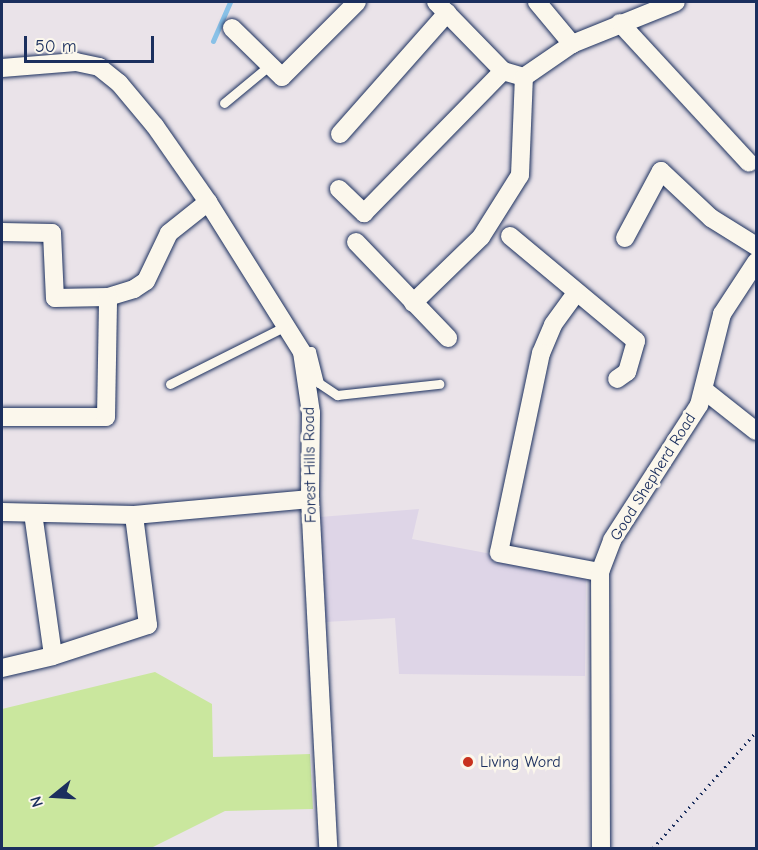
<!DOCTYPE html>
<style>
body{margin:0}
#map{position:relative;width:758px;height:850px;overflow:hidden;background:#eae3e9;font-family:"Comic Neue",sans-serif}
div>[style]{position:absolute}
.built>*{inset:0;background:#ded5e7}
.green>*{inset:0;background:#cae79e}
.stream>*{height:5px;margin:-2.5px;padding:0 2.5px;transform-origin:2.5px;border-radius:2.5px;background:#89c1e7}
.path>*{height:3px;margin-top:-1.5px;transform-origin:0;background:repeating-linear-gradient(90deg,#1b2f5e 0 1.5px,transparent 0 6px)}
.roads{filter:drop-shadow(0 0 2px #1b2f5e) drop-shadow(0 0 2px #1b2f5e)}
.service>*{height:9px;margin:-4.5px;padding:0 4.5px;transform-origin:4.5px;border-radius:4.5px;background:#fbf7ec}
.minor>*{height:18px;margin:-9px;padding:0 9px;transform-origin:9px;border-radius:9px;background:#fbf7ec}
.dots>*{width:16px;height:16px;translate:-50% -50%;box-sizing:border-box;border:3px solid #fbf7ec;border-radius:50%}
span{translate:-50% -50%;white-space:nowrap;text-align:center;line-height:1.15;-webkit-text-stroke:6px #fbf7ec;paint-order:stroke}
.street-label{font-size:16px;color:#1b2f5e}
.poi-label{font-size:16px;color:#1b2f5e}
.left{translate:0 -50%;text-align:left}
.frame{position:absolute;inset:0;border:3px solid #1b2f5e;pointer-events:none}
.north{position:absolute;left:24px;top:766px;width:60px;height:60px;-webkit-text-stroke:4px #fbf7ec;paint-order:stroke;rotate:252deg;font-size:16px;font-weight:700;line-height:24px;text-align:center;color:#1b2f5e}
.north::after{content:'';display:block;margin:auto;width:21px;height:27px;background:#1b2f5e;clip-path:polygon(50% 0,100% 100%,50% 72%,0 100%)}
.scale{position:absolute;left:24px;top:36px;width:130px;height:27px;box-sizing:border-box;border:3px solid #1b2f5e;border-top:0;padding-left:8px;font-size:18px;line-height:21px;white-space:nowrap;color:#1b2f5e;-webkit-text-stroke:4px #fbf7ec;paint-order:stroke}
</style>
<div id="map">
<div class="built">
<i style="clip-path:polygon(419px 509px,412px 539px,586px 572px,585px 676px,399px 674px,395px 618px,325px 622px,320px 517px)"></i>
</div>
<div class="green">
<i style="clip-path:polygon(155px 672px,212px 704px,213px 757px,310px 754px,313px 809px,225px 811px,151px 848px,2px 848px,2px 709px)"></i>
</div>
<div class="stream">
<i style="left:213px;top:41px;width:43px;rotate:-66.4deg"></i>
</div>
<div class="path">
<i style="left:653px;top:848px;width:155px;rotate:-48.4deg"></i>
</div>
<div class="roads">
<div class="service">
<i style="left:224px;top:103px;width:60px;rotate:-39.6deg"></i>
<i style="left:302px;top:352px;width:9px;rotate:-6deg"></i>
<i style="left:311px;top:351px;width:33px;rotate:76deg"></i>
<i style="left:319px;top:383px;width:22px;rotate:34deg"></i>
<i style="left:337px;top:395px;width:103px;rotate:-6.2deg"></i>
<i style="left:170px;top:384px;width:130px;rotate:-26.6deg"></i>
</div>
<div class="minor">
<i style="left:436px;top:2px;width:96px;rotate:45.8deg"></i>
<i style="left:503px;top:71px;width:22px;rotate:16deg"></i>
<i style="left:524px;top:77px;width:58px;rotate:-34.5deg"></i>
<i style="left:572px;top:44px;width:112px;rotate:-22deg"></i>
<i style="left:537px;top:2px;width:55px;rotate:50.2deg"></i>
<i style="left:620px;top:23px;width:190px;rotate:47.3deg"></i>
<i style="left:232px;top:28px;width:70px;rotate:44.4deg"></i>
<i style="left:282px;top:77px;width:106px;rotate:-45deg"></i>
<i style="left:2px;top:68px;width:74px;rotate:-4.6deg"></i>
<i style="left:76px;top:62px;width:24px;rotate:12deg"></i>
<i style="left:99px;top:67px;width:26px;rotate:39deg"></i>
<i style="left:119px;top:83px;width:56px;rotate:50.1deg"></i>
<i style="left:155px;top:126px;width:93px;rotate:55.1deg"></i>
<i style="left:208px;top:202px;width:177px;rotate:57.9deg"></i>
<i style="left:302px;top:352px;width:62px;rotate:81.6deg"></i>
<i style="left:311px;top:413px;width:86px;rotate:90.7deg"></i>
<i style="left:310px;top:499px;width:349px;rotate:87deg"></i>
<i style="left:340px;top:134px;width:162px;rotate:-48.5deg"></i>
<i style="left:339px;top:189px;width:35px;rotate:44deg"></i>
<i style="left:364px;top:213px;width:199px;rotate:-45.6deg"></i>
<i style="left:2px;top:232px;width:50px;rotate:1.1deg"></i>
<i style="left:52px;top:233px;width:65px;rotate:87.4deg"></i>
<i style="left:55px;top:298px;width:53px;rotate:-1.1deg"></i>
<i style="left:108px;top:297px;width:27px;rotate:-17deg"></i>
<i style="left:134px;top:289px;width:14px;rotate:-34deg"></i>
<i style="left:146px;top:281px;width:53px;rotate:-64.4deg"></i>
<i style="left:169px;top:233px;width:50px;rotate:-38.5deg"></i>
<i style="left:510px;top:236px;width:164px;rotate:39.8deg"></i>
<i style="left:636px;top:341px;width:32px;rotate:106deg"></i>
<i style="left:627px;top:372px;width:12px;rotate:145deg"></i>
<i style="left:625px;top:238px;width:76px;rotate:-61.8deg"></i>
<i style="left:661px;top:171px;width:69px;rotate:43.2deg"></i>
<i style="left:711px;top:218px;width:53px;rotate:31.9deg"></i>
<i style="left:356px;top:242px;width:133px;rotate:46.2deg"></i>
<i style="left:576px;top:293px;width:39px;rotate:126deg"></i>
<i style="left:553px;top:325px;width:30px;rotate:113deg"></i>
<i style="left:541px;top:353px;width:204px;rotate:101.9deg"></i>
<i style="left:499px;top:553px;width:103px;rotate:10.7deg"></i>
<i style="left:413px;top:303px;width:95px;rotate:-44.1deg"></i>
<i style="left:481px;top:237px;width:73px;rotate:-57.8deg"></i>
<i style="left:520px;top:175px;width:98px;rotate:-87.7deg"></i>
<i style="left:704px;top:390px;width:66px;rotate:38.3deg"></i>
<i style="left:2px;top:417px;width:104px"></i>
<i style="left:106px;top:417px;width:120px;rotate:-89deg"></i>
<i style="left:2px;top:512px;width:132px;rotate:1.3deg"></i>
<i style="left:134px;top:515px;width:177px;rotate:-5.2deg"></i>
<i style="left:33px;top:513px;width:144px;rotate:82deg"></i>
<i style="left:2px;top:668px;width:52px;rotate:-13.2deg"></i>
<i style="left:53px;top:656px;width:100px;rotate:-18.1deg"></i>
<i style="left:148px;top:625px;width:111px;rotate:-97.3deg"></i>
<i style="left:601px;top:848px;width:276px;rotate:-90.2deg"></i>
<i style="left:600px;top:572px;width:34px;rotate:-69deg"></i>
<i style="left:612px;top:540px;width:161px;rotate:-57.2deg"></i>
<i style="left:699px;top:405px;width:94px;rotate:-75.8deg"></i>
<i style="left:722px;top:314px;width:62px;rotate:-56.8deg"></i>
</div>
</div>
<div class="dots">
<i style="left:468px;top:762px;background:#c8321e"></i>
</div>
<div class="street-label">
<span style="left:310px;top:465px;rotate:-91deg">Forest Hills Road</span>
<span style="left:653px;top:477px;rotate:-58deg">Good Shepherd Road</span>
</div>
<div class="poi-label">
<span class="left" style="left:480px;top:762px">Living Word</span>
</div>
<div class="frame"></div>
<div class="north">N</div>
<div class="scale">50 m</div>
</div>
